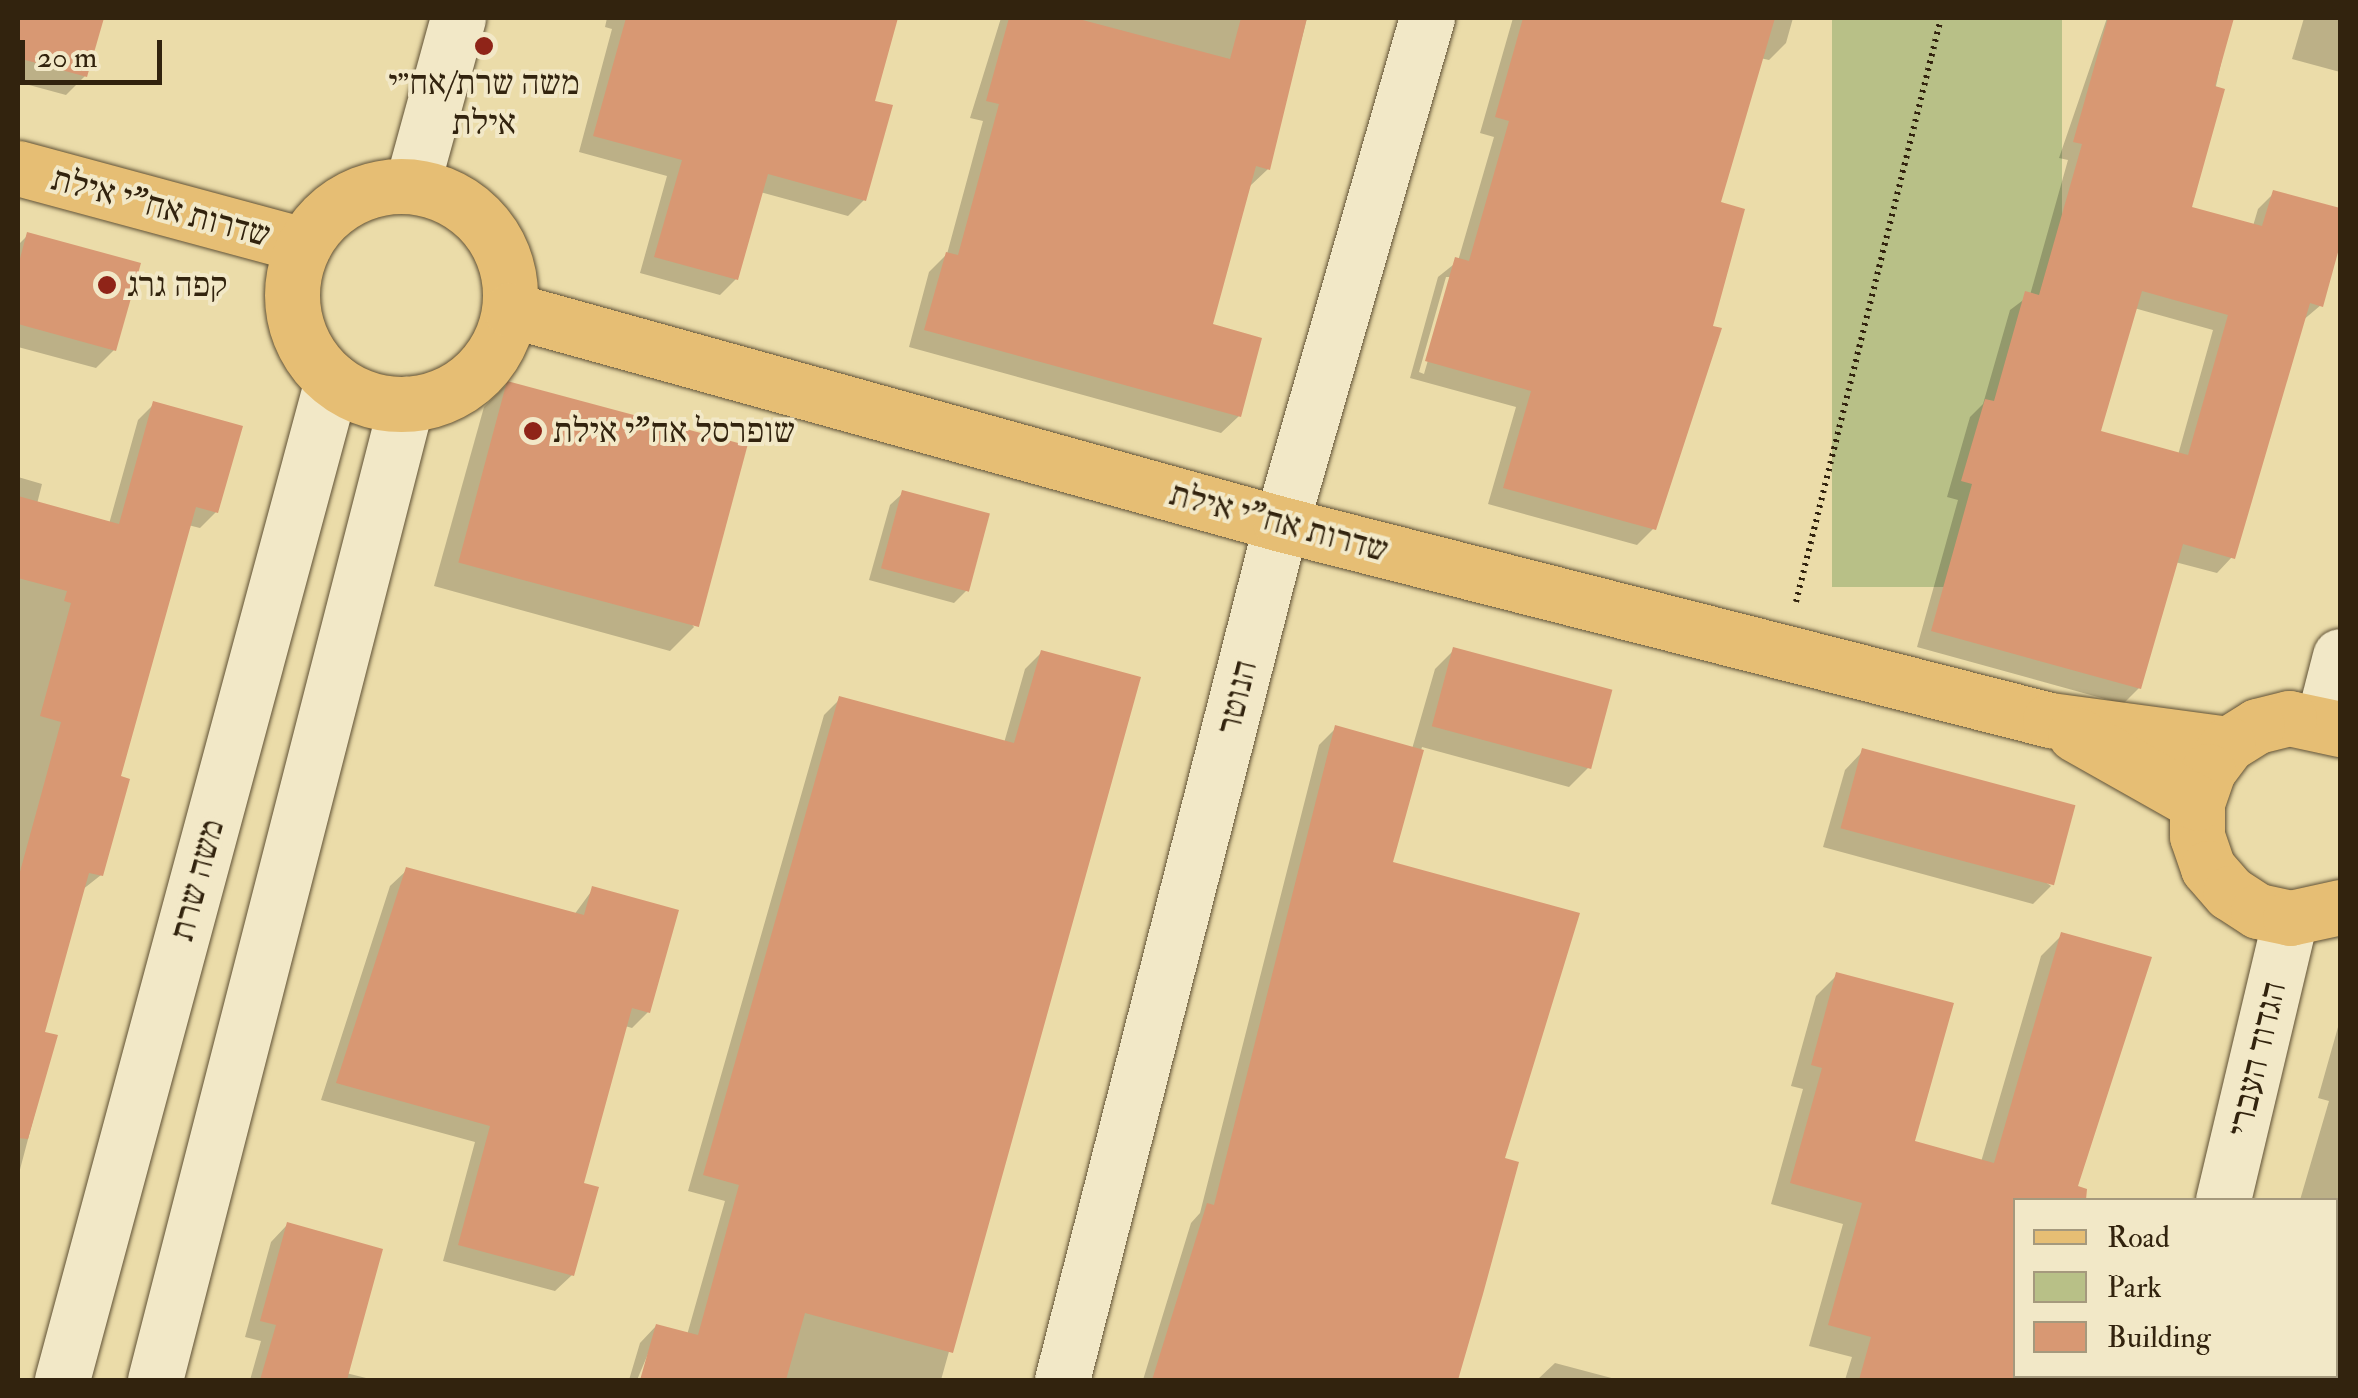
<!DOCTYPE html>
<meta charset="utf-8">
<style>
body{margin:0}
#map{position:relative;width:2358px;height:1398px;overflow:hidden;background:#ebdca9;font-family:"IM FELL Double Pica","Frank Ruhl Libre",serif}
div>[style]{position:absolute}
.green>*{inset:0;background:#b8c087;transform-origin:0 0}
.shadow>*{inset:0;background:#0003}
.building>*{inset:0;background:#d89873;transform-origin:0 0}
.path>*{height:6px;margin-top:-3px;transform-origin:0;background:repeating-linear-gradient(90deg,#32230e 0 2.5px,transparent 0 7.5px)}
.roads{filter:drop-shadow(0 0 2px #605135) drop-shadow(0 0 2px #605135)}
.minor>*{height:55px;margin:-27.5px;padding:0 27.5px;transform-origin:27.5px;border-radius:27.5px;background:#f2e8c7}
.major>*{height:55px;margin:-27.5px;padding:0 27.5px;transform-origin:27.5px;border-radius:27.5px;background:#e6be74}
.major>.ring{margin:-27.5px;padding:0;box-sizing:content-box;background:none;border:55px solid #e6be74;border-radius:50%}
.dots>*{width:28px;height:28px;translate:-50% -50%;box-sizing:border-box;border:5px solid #f2e8c7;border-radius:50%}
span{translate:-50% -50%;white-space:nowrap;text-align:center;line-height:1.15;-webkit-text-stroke:8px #f2e8c7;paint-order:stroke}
.poi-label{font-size:35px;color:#32230e}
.left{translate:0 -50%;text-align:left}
.street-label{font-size:35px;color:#32230e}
.frame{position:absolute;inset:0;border:20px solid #32230e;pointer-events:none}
.legend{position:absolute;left:2013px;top:1198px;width:325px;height:180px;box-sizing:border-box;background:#f2e8c7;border:2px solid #a5997d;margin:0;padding:12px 18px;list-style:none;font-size:30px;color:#32230e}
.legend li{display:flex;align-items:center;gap:20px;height:50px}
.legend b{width:50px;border:2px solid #a5997d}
.scale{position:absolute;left:20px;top:40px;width:142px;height:45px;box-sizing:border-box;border:5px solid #32230e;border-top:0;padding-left:12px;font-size:30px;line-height:35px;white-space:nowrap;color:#32230e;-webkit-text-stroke:8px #f2e8c7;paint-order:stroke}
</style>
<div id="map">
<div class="green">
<i style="left:1832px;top:18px;width:230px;height:569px"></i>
</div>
<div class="shadow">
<i style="clip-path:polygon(18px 18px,101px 18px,85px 76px,66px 95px,18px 82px)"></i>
<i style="clip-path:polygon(607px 18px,896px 18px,872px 102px,864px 200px,848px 216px,760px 192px,736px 279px,720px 295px,640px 273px,667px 176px,579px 152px,612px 29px,605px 27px)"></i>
<i style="clip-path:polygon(1001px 18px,1307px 18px,1268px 169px,1250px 186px,1210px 326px,1239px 416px,1221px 433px,909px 347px,929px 272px,947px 254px,983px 121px,970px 118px)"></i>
<i style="clip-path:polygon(evenodd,1513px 18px,1793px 18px,1786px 43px,1769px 60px,1760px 58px,1718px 204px,1710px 327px,1719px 330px,1654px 528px,1637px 545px,1488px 504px,1516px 407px,1410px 378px,1438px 277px,1458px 261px,1494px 137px,1480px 133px,1513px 18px,1446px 277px,1452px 277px,1424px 374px,1419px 372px,1446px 277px)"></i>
<i style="clip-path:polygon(evenodd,2107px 18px,2231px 18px,2189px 208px,2253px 226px,2258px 209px,2274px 193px,2340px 211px,2340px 236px,2321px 305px,2302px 321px,2232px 557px,2217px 573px,2175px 562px,2139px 688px,2123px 704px,1917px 647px,1958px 500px,1947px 497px,1970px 417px,1983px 404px,2010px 310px,2030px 295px,2068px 160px,2059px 158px,2107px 18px,2134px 308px,2213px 330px,2178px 455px,2098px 432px,2134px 308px)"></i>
<i style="clip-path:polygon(2304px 18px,2340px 18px,2340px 72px,2292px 59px)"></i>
<i style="clip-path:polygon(28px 235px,114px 350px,96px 368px,18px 347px,18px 245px)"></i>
<i style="clip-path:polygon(508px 383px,694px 627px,670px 651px,434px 586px,484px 407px)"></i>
<i style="clip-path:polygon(154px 404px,216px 512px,200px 528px,188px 525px,118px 778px,101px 875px,82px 890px,42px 1033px,55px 1037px,18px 1177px,18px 477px,42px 484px,37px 504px,109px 524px,138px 420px)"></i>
<i style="clip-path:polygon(903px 493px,967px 590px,954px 603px,869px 580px,890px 505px)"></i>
<i style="clip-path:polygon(1454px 650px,1588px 768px,1569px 787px,1422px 747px,1390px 863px,1502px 1160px,1516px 1163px,1453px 1380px,1143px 1380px,1191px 1223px,1200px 1213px,1319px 745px,1336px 728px,1412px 749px,1435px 669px)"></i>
<i style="clip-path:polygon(1041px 653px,1138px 679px,941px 1380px,642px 1380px,653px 1342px,637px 1380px,629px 1380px,640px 1343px,656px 1326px,687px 1335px,725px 1201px,688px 1191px,824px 715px,840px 699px,1004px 743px,1025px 669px)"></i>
<i style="clip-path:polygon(1863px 751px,2051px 886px,2033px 904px,1823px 847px,1845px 770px)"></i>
<i style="clip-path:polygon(407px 870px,574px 915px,593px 889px,648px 1012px,632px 1028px,625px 1026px,581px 1185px,572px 1275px,555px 1291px,443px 1261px,475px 1142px,321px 1100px,390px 886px)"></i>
<i style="clip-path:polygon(2062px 935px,2089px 1139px,2073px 1200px,2016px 1200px,2016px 1376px,2028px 1379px,1845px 1380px,1852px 1357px,1809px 1346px,1843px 1224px,1771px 1204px,1803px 1089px,1791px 1086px,1816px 996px,1837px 975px,1912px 1143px,1981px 1162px,2041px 956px)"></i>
<i style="clip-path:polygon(2340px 1020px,2340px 1380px,2246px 1380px,2336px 1376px,2336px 1200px,2300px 1200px,2329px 1101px,2318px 1098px)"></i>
<i style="clip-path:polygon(287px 1225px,346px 1373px,374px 1380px,250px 1380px,261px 1341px,245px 1337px,271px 1242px)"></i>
<i style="clip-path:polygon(1555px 1363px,1619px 1380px,1537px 1380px)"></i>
</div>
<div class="building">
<i style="clip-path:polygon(18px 18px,104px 18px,87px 77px,18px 58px)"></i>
<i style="clip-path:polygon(626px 18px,898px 18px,875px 101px,893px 105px,866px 201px,768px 174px,738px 280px,654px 257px,682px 160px,593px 136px)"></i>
<i style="clip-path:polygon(1009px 18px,1075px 18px,1230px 59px,1241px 18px,1307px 18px,1270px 170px,1256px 166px,1213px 324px,1262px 338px,1241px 417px,924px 330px,946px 252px,958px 255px,999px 104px,986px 101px)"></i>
<i style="clip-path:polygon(1523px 18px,1775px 18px,1721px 202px,1745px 209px,1713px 326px,1722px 328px,1656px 530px,1503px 488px,1531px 391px,1425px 361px,1455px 257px,1469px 261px,1509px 121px,1495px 117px)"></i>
<i style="clip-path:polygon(evenodd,2108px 18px,2234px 18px,2215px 86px,2225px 89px,2192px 207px,2262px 226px,2273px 190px,2340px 208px,2340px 245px,2323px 307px,2310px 303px,2235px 559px,2183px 544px,2141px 689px,1931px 631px,1972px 484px,1961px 481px,1985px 399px,1994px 401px,2025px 291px,2039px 295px,2082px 144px,2073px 142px,2108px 18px,2142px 291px,2228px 315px,2188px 455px,2101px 431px,2142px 291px)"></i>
<i style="clip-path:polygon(27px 232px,141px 263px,116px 351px,18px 324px,18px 266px)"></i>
<i style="left:507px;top:381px;width:249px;height:188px;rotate:15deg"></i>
<i style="clip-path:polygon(153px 401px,243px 426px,218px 513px,196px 507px,121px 776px,130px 779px,103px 876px,89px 873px,45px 1032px,58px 1035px,28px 1139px,18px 1138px,18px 879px,61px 722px,40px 716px,71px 603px,64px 601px,67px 591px,18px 578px,18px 496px,119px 524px)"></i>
<i style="left:902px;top:490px;width:91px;height:81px;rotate:15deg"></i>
<i style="left:1453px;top:647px;width:165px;height:82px;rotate:15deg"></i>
<i style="clip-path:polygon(1041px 650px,1141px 677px,953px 1353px,805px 1313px,786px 1380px,640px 1380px,656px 1324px,698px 1335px,739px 1185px,703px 1175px,839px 696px,1014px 743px)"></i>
<i style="clip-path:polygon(1335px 725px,1424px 750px,1393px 862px,1580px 913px,1505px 1158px,1519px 1162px,1483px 1294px,1458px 1380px,1152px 1380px,1207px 1203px,1214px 1205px)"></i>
<i style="left:1862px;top:748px;width:221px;height:83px;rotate:15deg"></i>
<i style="clip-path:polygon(406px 867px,584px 915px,592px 886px,679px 910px,650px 1013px,632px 1008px,584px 1183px,599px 1187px,574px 1276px,458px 1245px,490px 1126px,336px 1083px)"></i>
<i style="clip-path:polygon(2061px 932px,2152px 957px,2078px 1186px,2087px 1189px,2086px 1200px,2016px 1200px,2016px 1380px,1859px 1380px,1871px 1337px,1828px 1325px,1862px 1203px,1790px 1183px,1822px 1068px,1811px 1065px,1836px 972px,1954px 1003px,1915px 1141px,1994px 1163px)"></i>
<i style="clip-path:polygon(287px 1222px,383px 1249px,347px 1380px,260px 1380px,276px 1325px,260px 1321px)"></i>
</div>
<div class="path">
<i style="left:1796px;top:602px;width:602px;rotate:-76.06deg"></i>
</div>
<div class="roads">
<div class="minor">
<i style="left:412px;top:185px;width:173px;rotate:-74.6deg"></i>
<i style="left:2323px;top:722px;width:68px;rotate:-75.6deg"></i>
<i style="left:2223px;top:1200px;width:290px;rotate:-76.6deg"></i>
<i style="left:62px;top:1380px;width:1036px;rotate:-74.89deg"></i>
<i style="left:155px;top:1380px;width:1008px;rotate:-75.58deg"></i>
<i style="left:1062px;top:1380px;width:884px;rotate:-75.65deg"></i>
<i style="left:1281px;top:524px;width:527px;rotate:-73.91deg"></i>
<i style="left:2180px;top:1380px;width:4px;rotate:-76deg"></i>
</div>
<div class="major">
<i style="left:18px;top:168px;width:296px;rotate:15.1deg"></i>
<i class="ring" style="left:292px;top:186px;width:163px;height:163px"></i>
<i style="left:511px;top:310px;width:799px;rotate:15.53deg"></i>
<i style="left:1281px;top:524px;width:794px;rotate:14.3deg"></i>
<i style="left:2050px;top:720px;width:180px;rotate:7.7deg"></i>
<i style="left:2340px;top:729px;width:52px;rotate:-167.8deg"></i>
<i style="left:2289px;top:718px;width:33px;rotate:166deg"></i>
<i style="left:2257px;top:726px;width:34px;rotate:148deg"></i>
<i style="left:2228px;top:744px;width:34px;rotate:127deg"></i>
<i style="left:2208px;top:771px;width:34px;rotate:109deg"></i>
<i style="left:2197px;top:803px;width:33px;rotate:90deg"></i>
<i style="left:2197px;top:836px;width:34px;rotate:71deg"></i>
<i style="left:2208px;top:868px;width:33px;rotate:49deg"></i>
<i style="left:2230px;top:893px;width:33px;rotate:33deg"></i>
<i style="left:2258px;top:911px;width:33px;rotate:12deg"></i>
<i style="left:2290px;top:918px;width:51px;rotate:-12.4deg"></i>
<i style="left:2075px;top:734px;width:140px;rotate:29.5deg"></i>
</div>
</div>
<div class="dots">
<i style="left:484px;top:46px;background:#8f2418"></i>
<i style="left:107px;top:285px;background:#8f2418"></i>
<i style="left:533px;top:431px;background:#8f2418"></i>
</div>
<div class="poi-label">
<span style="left:484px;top:103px">משה שרת/אח״י<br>אילת</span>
<span class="left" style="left:127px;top:285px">קפה גרג</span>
<span class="left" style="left:553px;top:431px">שופרסל אח"י אילת</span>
</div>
<div class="street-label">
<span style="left:161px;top:207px;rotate:15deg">שדרות אח"י אילת</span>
<span style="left:1279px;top:522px;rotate:15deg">שדרות אח"י אילת</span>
<span style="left:1237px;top:697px;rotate:-76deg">הנוטר</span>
<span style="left:197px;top:880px;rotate:-75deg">משה שרת</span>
<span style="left:2257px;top:1059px;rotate:-77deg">הגדוד העברי</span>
</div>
<div class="frame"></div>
<ul class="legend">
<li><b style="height:12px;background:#e6be74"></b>Road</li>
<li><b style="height:28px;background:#b8c087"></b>Park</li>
<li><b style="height:28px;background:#d89873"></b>Building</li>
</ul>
<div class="scale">20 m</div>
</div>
